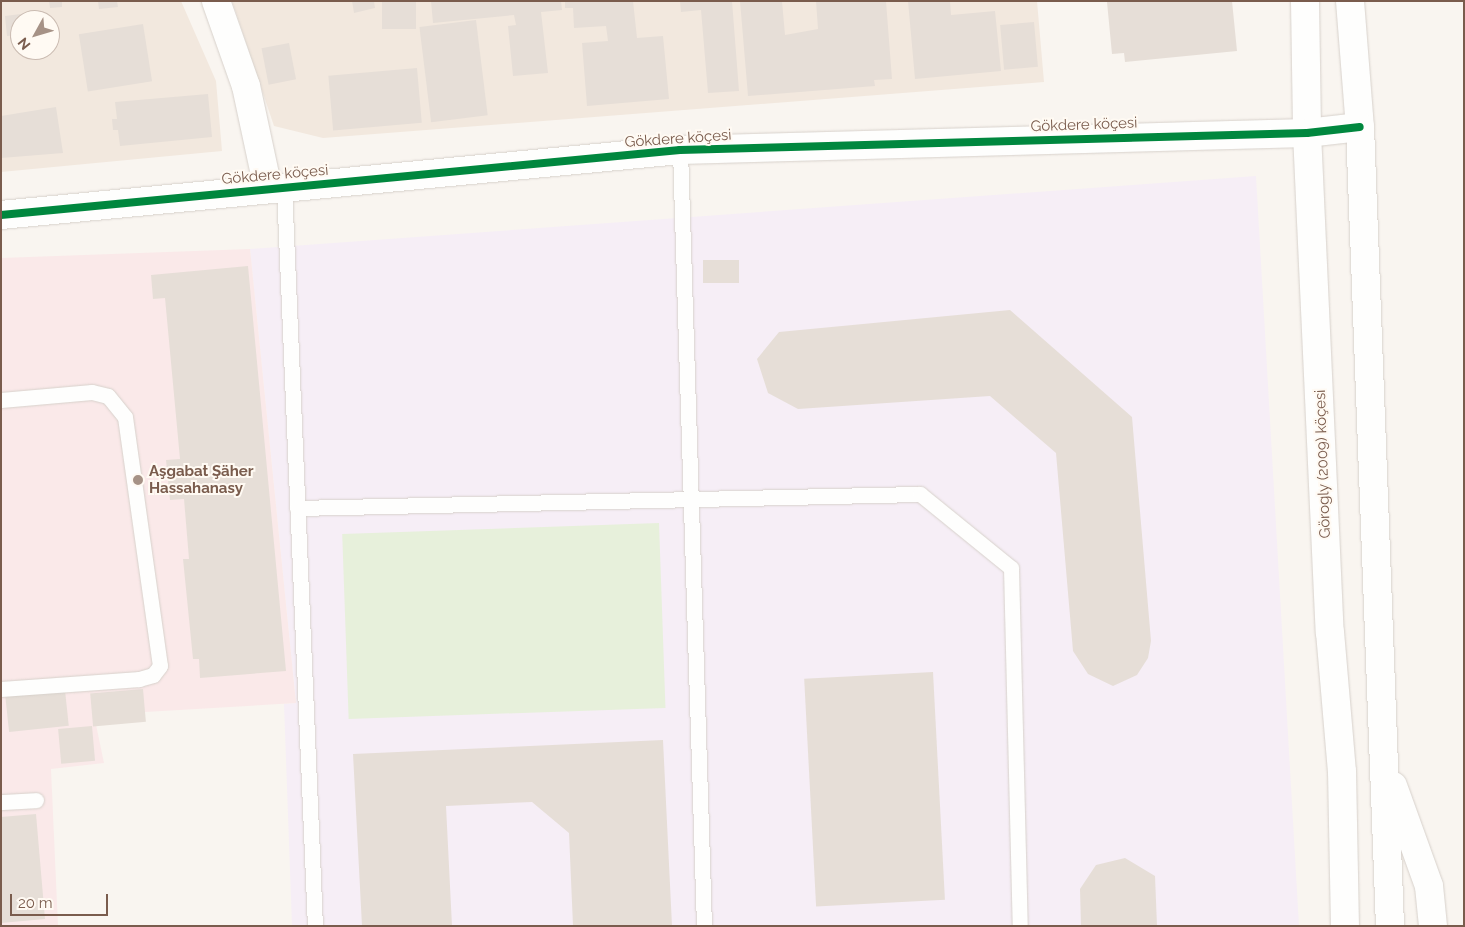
<!DOCTYPE html>
<meta charset="utf-8">
<style>
body{margin:0}
#map{position:relative;width:1465px;height:927px;overflow:hidden;background:#f9f5f0;font-family:Raleway,sans-serif}
div>[style]{position:absolute}
.residential>*{inset:0;background:#f2e8de}
.education>*{inset:0;background:#f6eef6}
.medical>*{inset:0;background:#fae9e9}
.green>*{inset:0;background:#e7f0db;transform-origin:0 0}
.building>*{inset:0;background:#e6ded7;transform-origin:0 0}
.roads{filter:drop-shadow(0 0 1px #d7d1cb) drop-shadow(0 0 1px #d7d1cb)}
.lane>*{height:15px;margin:-7.5px;padding:0 7.5px;transform-origin:7.5px;border-radius:7.5px;background:#fefefd}
.street>*{height:28px;margin:-14px;padding:0 14px;transform-origin:14px;border-radius:14px;background:#fefefd}
.secondary>*{height:28px;margin:-14px;padding:0 14px;transform-origin:14px;border-radius:14px;background:#fefefd}
.cycleway>*{height:8px;margin:-4px;padding:0 4px;transform-origin:4px;border-radius:4px;background:#00873e}
.dots>*{width:14px;height:14px;translate:-50% -50%;box-sizing:border-box;border:2px solid #fffaf3;border-radius:50%}
span{translate:-50% -50%;white-space:nowrap;text-align:center;line-height:1.15;-webkit-text-stroke:4px #fffaf3;paint-order:stroke}
.street-label{font-size:15px;color:#7a5c4d}
.poi-label{font-size:15px;color:#7a5c4d;font-weight:700}
.left{translate:0 -50%;text-align:left}
.frame{position:absolute;inset:0;border:2px solid #7a5c4d;pointer-events:none}
.north{position:absolute;left:10px;top:10px;width:50px;height:50px;box-sizing:border-box;background:#fffaf3;border:1px solid #cabbb1;border-radius:50%;rotate:231deg;font-size:14px;font-weight:700;line-height:20px;text-align:center;color:#7a5c4d}
.north::after{content:'';display:block;margin:auto;width:18px;height:22px;background:#a69286;clip-path:polygon(50% 0,100% 100%,50% 72%,0 100%)}
.scale{position:absolute;left:10px;top:894px;width:98px;height:22px;box-sizing:border-box;border:2px solid #7a5c4d;border-top:0;padding-left:6px;font-size:15px;line-height:18px;white-space:nowrap;color:#7a5c4d;-webkit-text-stroke:4px #fffaf3;paint-order:stroke}
</style>
<div id="map">
<div class="residential">
<i style="clip-path:polygon(evenodd,1px 1px,181px 1px,216px 81px,222px 151px,1px 172px,1px 1px,20px 20px,50px 20px,50px 50px,20px 50px,20px 20px)"></i>
<i style="clip-path:polygon(232px 1px,1037px 1px,1044px 82px,323px 138px,274px 126px)"></i>
</div>
<div class="education">
<i style="clip-path:polygon(1256px 176px,1299px 926px,292px 926px,284px 704px,296px 703px,250px 249px)"></i>
</div>
<div class="medical">
<i style="clip-path:polygon(250px 249px,296px 703px,94px 715px,104px 763px,51px 769px,58px 926px,1px 926px,1px 258px)"></i>
</div>
<div class="green">
<i style="left:659px;top:523px;width:185px;height:317px;rotate:88deg"></i>
</div>
<div class="building">
<i style="clip-path:polygon(49px 1px,62px 1px,62px 7px,50px 8px)"></i>
<i style="clip-path:polygon(98px 1px,117px 1px,118px 7px,99px 9px)"></i>
<i style="clip-path:polygon(352px 1px,374px 1px,375px 8px,354px 13px)"></i>
<i style="left:382px;top:1px;width:34px;height:28px"></i>
<i style="clip-path:polygon(431px 1px,561px 1px,562px 10px,541px 12px,548px 73px,513px 76px,508px 26px,516px 25px,514px 15px,433px 23px)"></i>
<i style="clip-path:polygon(565px 1px,633px 1px,637px 38px,663px 36px,669px 99px,587px 106px,582px 43px,608px 41px,606px 26px,574px 28px,573px 8px,565px 8px)"></i>
<i style="clip-path:polygon(680px 1px,732px 1px,739px 91px,708px 93px,701px 10px,681px 12px)"></i>
<i style="clip-path:polygon(740px 1px,782px 1px,785px 35px,818px 29px,816px 1px,886px 1px,892px 79px,874px 80px,875px 86px,748px 96px)"></i>
<i style="clip-path:polygon(908px 1px,950px 1px,951px 15px,995px 11px,1001px 71px,915px 79px)"></i>
<i style="clip-path:polygon(1232px 1px,1237px 51px,1125px 62px,1124px 53px,1112px 54px,1107px 2px)"></i>
<i style="clip-path:polygon(29px 13px,29px 20px,20px 20px,20px 35px,7px 36px,5px 16px)"></i>
<i style="left:476px;top:20px;width:96px;height:57px;rotate:83deg"></i>
<i style="left:1034px;top:22px;width:45px;height:34px;rotate:85deg"></i>
<i style="left:143px;top:24px;width:58px;height:65px;rotate:81deg"></i>
<i style="left:289px;top:43px;width:37px;height:28px;rotate:79deg"></i>
<i style="left:417px;top:68px;width:55px;height:89px;rotate:85deg"></i>
<i style="clip-path:polygon(208px 94px,212px 137px,120px 146px,118px 130px,113px 130px,112px 119px,117px 119px,115px 102px)"></i>
<i style="clip-path:polygon(56px 107px,63px 153px,1px 158px,1px 116px)"></i>
<i style="left:703px;top:260px;width:36px;height:23px"></i>
<i style="clip-path:polygon(248px 266px,286px 671px,200px 678px,199px 659px,193px 659px,183px 559px,189px 559px,184px 499px,170px 500px,166px 460px,180px 459px,165px 298px,153px 299px,151px 275px)"></i>
<i style="clip-path:polygon(1010px 310px,1132px 417px,1151px 641px,1148px 658px,1137px 675px,1113px 686px,1088px 674px,1073px 651px,1056px 453px,990px 396px,798px 409px,768px 393px,757px 359px,779px 332px)"></i>
<i style="left:933px;top:672px;width:228px;height:129px;rotate:87deg"></i>
<i style="left:143px;top:689px;width:33px;height:53px;rotate:85deg"></i>
<i style="left:65px;top:690px;width:36px;height:60px;rotate:84deg"></i>
<i style="left:92px;top:726px;width:35px;height:34px;rotate:85deg"></i>
<i style="clip-path:polygon(663px 740px,672px 926px,573px 926px,569px 833px,532px 802px,446px 806px,452px 926px,362px 926px,353px 754px)"></i>
<i style="clip-path:polygon(36px 814px,45px 919px,1px 923px,1px 817px)"></i>
<i style="clip-path:polygon(1125px 858px,1155px 876px,1157px 926px,1081px 926px,1080px 889px,1096px 865px)"></i>
</div>
<div class="roads">
<div class="lane">
<i style="left:680px;top:150px;width:776px;rotate:88.23deg"></i>
<i style="left:284px;top:187px;width:740px;rotate:87.6deg"></i>
<i style="left:1px;top:400px;width:91px;rotate:-5deg"></i>
<i style="left:92px;top:392px;width:16px;rotate:14deg"></i>
<i style="left:108px;top:396px;width:27px;rotate:51deg"></i>
<i style="left:125px;top:417px;width:251px;rotate:82deg"></i>
<i style="left:160px;top:666px;width:11px;rotate:128deg"></i>
<i style="left:153px;top:675px;width:15px;rotate:164deg"></i>
<i style="left:139px;top:679px;width:138px;rotate:175.9deg"></i>
<i style="left:297px;top:508px;width:623px;rotate:-1.29deg"></i>
<i style="left:920px;top:494px;width:117px;rotate:39.1deg"></i>
<i style="left:1011px;top:568px;width:358px;rotate:88.6deg"></i>
<i style="left:1px;top:802px;width:35px;rotate:-3deg"></i>
</div>
<div class="street">
<i style="left:216px;top:1px;width:90px;rotate:70.6deg"></i>
<i style="left:246px;top:86px;width:105px;rotate:77.9deg"></i>
</div>
<div class="secondary">
<i style="left:1305px;top:1px;width:132px;rotate:89.1deg"></i>
<i style="left:1307px;top:133px;width:500px;rotate:87.4deg"></i>
<i style="left:1330px;top:632px;width:140px;rotate:85.1deg"></i>
<i style="left:1342px;top:771px;width:155px;rotate:88.9deg"></i>
<i style="left:1350px;top:1px;width:126px;rotate:85.5deg"></i>
<i style="left:1360px;top:127px;width:800px;rotate:87.85deg"></i>
<i style="left:1px;top:215px;width:682px;rotate:-5.47deg"></i>
<i style="left:680px;top:150px;width:627px;rotate:-1.55deg"></i>
<i style="left:1307px;top:133px;width:53px;rotate:-6.5deg"></i>
<i style="left:1393px;top:786px;width:106px;rotate:70.2deg"></i>
<i style="left:1429px;top:886px;width:40px;rotate:84.3deg"></i>
</div>
</div>
<div class="cycleway">
<i style="left:1px;top:215px;width:682px;rotate:-5.47deg"></i>
<i style="left:680px;top:150px;width:627px;rotate:-1.55deg"></i>
<i style="left:1307px;top:133px;width:53px;rotate:-6.5deg"></i>
</div>
<div class="dots">
<i style="left:138px;top:480px;background:#a69286"></i>
</div>
<div class="street-label">
<span style="left:1084px;top:125px;rotate:-2deg">Gökdere köçesi</span>
<span style="left:678px;top:139px;rotate:-4deg">Gökdere köçesi</span>
<span style="left:275px;top:175px;rotate:-5deg">Gökdere köçesi</span>
<span style="left:1323px;top:464px;rotate:-92deg">Görogly (2009) köçesi</span>
</div>
<div class="poi-label">
<span class="left" style="left:149px;top:480px">Aşgabat Şäher<br>Hassahanasy</span>
</div>
<div class="frame"></div>
<div class="north">N</div>
<div class="scale">20 m</div>
</div>
